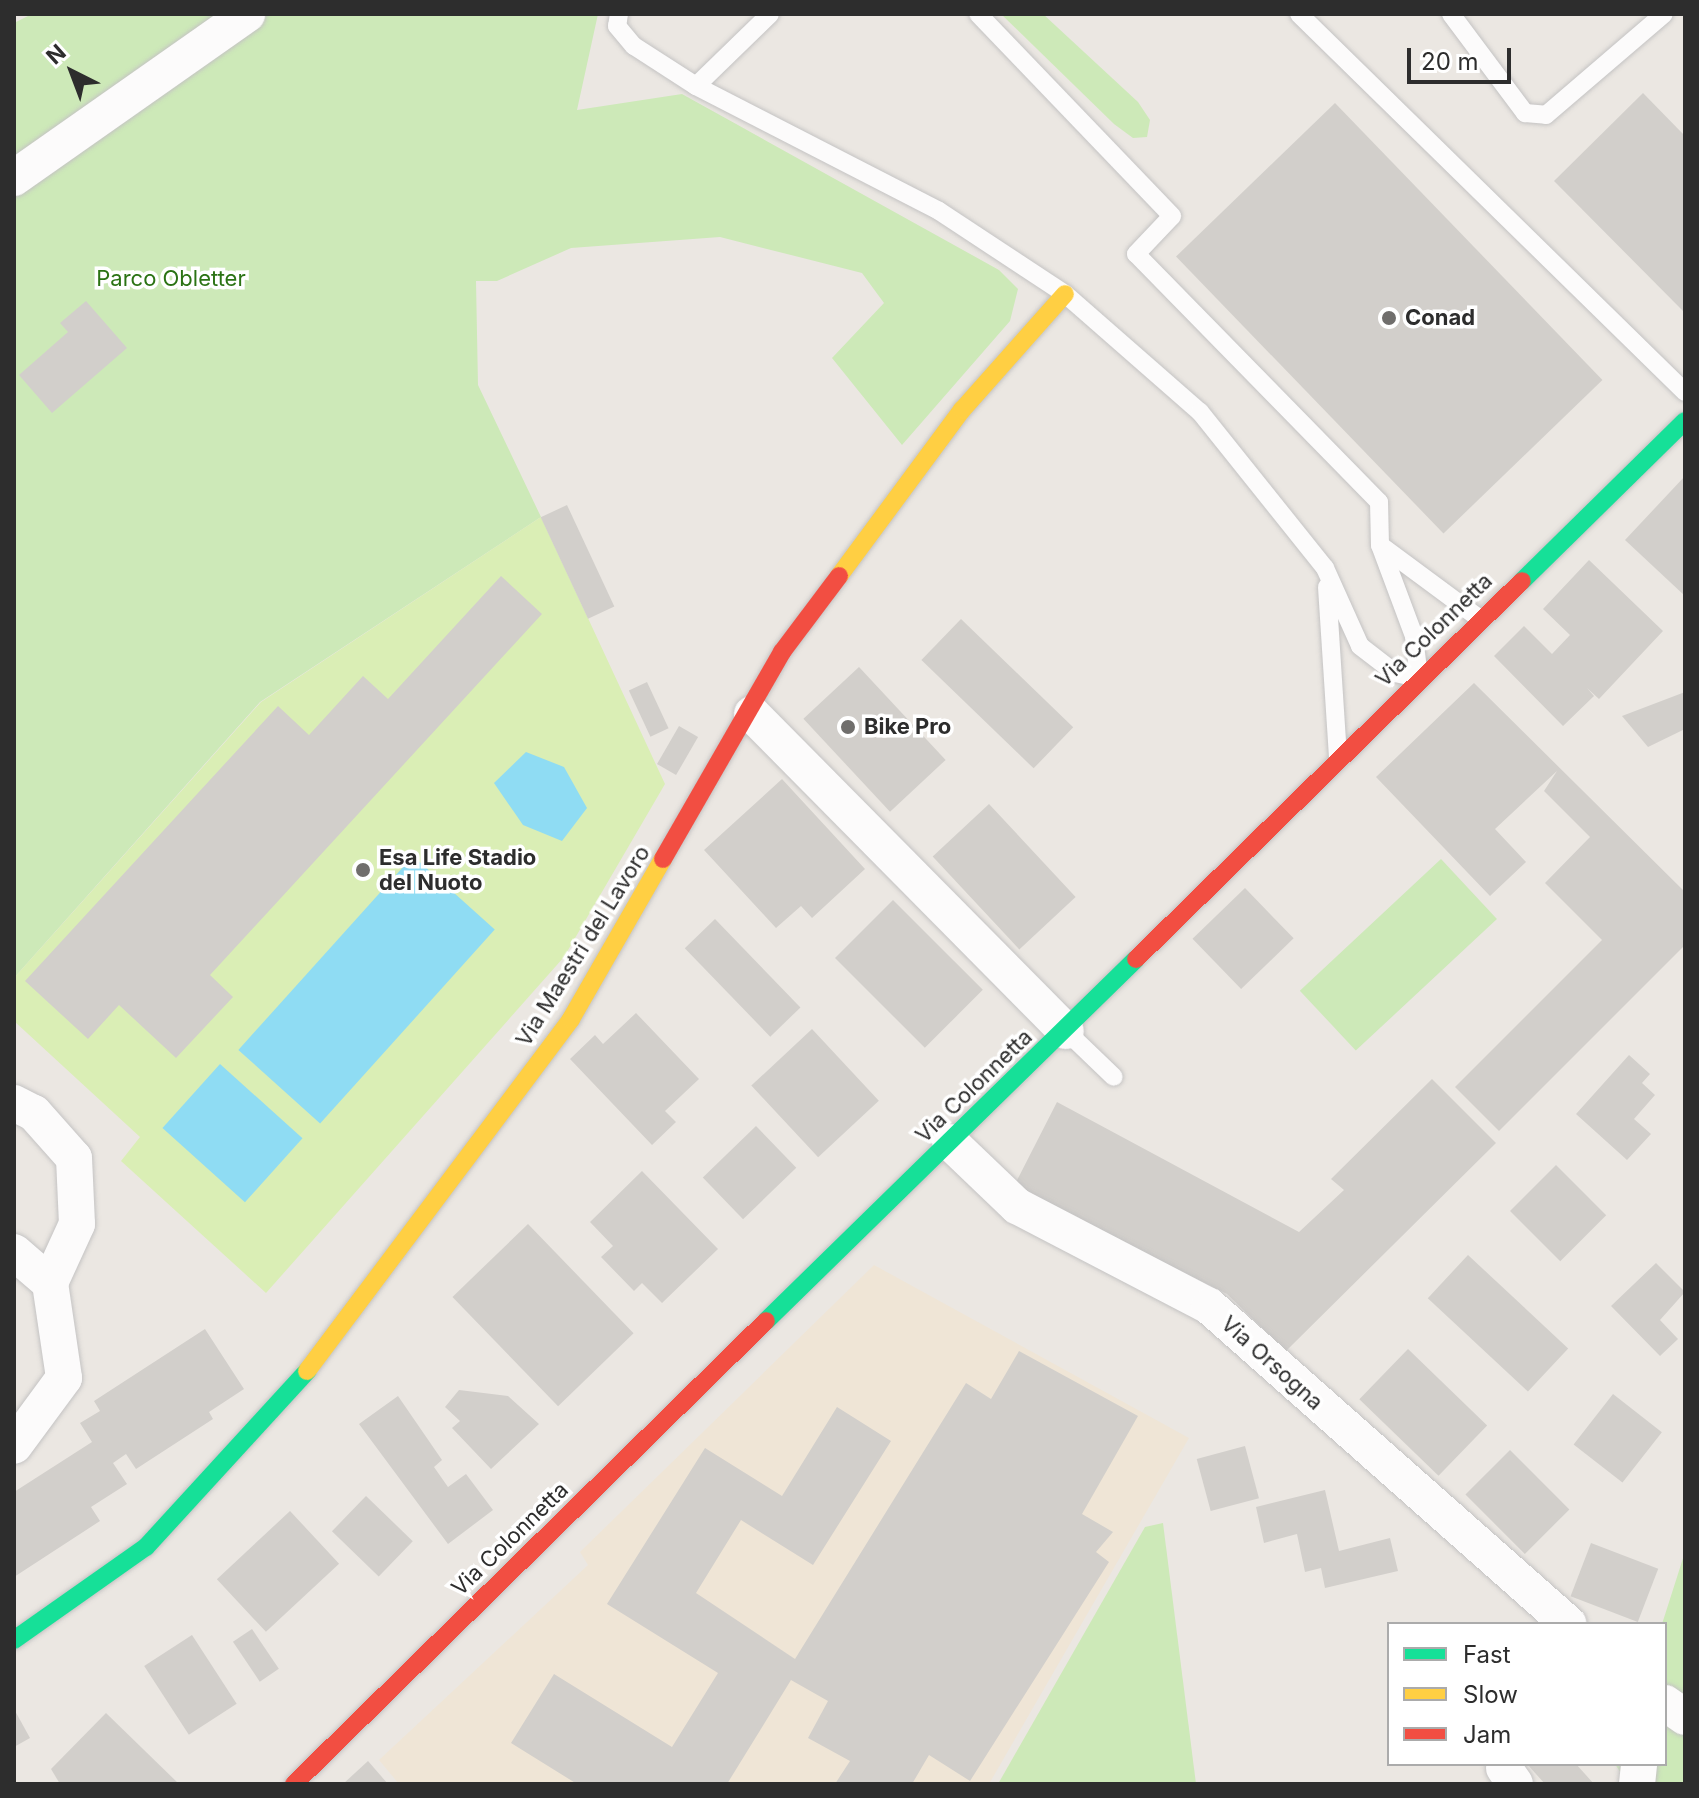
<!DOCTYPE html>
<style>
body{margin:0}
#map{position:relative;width:1699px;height:1798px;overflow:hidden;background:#ebe7e2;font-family:Inter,sans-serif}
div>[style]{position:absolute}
.education>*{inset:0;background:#efe5d6}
.green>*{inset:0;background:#cde9b8;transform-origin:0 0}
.pitch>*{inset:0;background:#daeeb5}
.water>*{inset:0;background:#8fdcf3;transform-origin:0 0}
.building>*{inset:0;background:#d2cfcb;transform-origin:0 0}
.roads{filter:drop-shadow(0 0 2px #c4c3c3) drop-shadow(0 0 2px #c4c3c3)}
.lane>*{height:18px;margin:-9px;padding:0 9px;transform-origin:9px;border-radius:9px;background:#fcfbfb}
.street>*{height:36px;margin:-18px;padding:0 18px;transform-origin:18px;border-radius:18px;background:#fcfbfb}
.fast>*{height:18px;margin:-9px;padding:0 9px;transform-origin:9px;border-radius:9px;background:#16e098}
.slow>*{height:18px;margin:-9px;padding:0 9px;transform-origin:9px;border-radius:9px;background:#ffcf43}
.jam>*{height:18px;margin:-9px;padding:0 9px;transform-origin:9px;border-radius:9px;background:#f24e42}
.dots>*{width:22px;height:22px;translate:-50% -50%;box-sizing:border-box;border:4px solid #fff;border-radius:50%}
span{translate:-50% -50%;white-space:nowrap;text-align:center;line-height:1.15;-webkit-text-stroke:7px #fff;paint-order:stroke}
.park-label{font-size:22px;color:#2b7314}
.poi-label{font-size:22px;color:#2d2d2d;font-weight:700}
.left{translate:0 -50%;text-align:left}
.street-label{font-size:22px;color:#2d2d2d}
.frame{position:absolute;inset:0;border:16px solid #2d2d2d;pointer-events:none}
.legend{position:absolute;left:1387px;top:1622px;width:280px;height:144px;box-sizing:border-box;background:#fff;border:2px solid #ababab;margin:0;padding:10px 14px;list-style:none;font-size:24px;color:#2d2d2d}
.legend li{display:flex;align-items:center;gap:16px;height:40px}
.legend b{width:40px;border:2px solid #ababab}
.north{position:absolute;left:32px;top:32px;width:80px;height:80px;-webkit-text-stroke:6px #fff;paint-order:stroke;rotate:318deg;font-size:22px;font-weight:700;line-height:32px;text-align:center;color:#2d2d2d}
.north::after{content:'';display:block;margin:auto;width:28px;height:36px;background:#2d2d2d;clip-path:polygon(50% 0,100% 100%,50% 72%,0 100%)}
.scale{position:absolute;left:1407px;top:48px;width:104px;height:36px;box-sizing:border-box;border:4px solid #2d2d2d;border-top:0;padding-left:10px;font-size:24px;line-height:28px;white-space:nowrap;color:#2d2d2d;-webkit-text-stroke:6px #fff;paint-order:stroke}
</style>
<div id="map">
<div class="education">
<i style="clip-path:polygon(874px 1265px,1189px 1438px,989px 1784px,399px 1784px,379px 1760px,588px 1565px,580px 1552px)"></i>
</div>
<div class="green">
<i style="clip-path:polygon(32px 14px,228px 14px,14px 171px,14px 23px)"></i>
<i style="clip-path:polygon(269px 14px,598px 14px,577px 110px,682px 94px,999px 270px,1018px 289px,1010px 321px,902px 445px,832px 358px,884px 303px,862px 273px,720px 237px,571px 248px,497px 281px,476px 281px,478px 385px,541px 517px,260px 702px,14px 978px,14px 198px)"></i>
<i style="clip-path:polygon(1001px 14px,1043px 14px,1138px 102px,1150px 120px,1147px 137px,1133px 138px,1114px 124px)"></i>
<i style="left:1441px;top:859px;width:82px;height:193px;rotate:47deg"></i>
<i style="clip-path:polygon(1163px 1523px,1196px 1784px,998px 1784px,1145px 1527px)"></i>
<i style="clip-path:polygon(1685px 1552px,1685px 1784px,1628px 1784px,1615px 1764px,1665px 1764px,1662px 1624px)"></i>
</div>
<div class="pitch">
<i style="clip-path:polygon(541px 517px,665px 784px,564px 957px,266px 1293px,121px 1161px,140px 1137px,14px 1021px,14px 978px,261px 702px)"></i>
</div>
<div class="water">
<i style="clip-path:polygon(526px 752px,564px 767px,587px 808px,562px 841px,523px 825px,494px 783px)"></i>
<i style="left:413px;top:856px;width:110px;height:261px;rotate:42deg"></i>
<i style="left:220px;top:1064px;width:111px;height:86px;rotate:42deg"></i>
</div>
<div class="building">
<i style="clip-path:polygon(1643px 93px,1685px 136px,1685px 313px,1554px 181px)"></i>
<i style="left:1335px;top:103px;width:385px;height:221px;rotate:46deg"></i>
<i style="clip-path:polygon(86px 301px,127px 348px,52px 413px,19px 375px,68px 332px,60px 323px)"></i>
<i style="clip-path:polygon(1685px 476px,1685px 596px,1625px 540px)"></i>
<i style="left:567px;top:505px;width:112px;height:29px;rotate:65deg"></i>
<i style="clip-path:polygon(1589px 560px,1663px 631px,1599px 699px,1587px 688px,1594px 696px,1563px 726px,1494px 656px,1524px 626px,1552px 654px,1570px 635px,1543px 609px)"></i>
<i style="clip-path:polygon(501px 576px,542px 614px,210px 975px,233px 997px,176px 1058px,119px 1005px,88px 1039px,25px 981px,278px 706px,309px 735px,363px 676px,388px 699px)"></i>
<i style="left:961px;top:619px;width:156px;height:57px;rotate:44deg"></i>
<i style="left:859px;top:667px;width:127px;height:76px;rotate:47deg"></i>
<i style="left:647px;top:682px;width:51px;height:20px;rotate:65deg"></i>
<i style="clip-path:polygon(1474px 683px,1685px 892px,1685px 945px,1499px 1131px,1455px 1087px,1602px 940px,1545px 883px,1590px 837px,1544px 791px,1557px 771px,1495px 829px,1526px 862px,1490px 896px,1376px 777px)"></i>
<i style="clip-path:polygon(1685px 692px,1685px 729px,1648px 747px,1622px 716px)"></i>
<i style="left:679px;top:726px;width:22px;height:44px;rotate:30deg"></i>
<i style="clip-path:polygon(782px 779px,865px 869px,812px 918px,801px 906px,776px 928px,704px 850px)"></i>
<i style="left:989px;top:804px;width:127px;height:77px;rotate:47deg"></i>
<i style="left:1245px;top:888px;width:70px;height:73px;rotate:46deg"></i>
<i style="left:893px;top:900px;width:127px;height:82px;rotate:45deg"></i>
<i style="left:715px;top:919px;width:123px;height:42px;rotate:46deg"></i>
<i style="clip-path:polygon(636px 1013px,699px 1079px,665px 1111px,676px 1122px,652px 1145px,570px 1059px,595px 1035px,603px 1044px)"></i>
<i style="left:812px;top:1029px;width:98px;height:83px;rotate:47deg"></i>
<i style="clip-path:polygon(1629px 1055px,1650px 1074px,1642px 1083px,1655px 1095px,1634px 1119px,1651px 1134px,1627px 1160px,1576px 1114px)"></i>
<i style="clip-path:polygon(1432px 1079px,1496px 1143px,1286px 1351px,1227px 1294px,1013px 1188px,1057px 1102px,1299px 1232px,1344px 1190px,1331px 1179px)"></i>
<i style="left:756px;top:1126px;width:58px;height:74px;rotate:46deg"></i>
<i style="left:1556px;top:1165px;width:71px;height:65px;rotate:45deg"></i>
<i style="clip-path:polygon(642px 1171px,718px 1249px,662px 1303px,642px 1283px,634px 1291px,601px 1257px,613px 1246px,590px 1222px)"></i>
<i style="left:528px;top:1224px;width:152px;height:105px;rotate:46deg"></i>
<i style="left:1468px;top:1255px;width:137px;height:59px;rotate:43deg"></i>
<i style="clip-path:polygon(1656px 1263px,1685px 1292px,1660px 1320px,1678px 1339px,1660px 1356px,1611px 1306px)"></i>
<i style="clip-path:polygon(205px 1329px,244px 1389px,209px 1412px,213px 1419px,136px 1469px,126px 1454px,113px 1463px,127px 1484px,91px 1507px,100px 1521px,14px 1577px,14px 1492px,92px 1442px,80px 1423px,100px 1411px,94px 1401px)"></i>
<i style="left:1408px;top:1349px;width:110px;height:70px;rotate:44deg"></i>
<i style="clip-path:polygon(1019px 1351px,1138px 1416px,1082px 1514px,1113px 1532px,1096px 1552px,1109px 1562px,970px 1781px,929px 1755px,912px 1784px,835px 1784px,850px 1761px,808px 1738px,828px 1701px,791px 1680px,727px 1784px,577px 1784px,511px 1743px,554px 1674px,672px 1747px,718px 1673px,607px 1604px,705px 1448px,782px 1496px,837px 1407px,891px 1441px,813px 1565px,741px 1520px,696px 1593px,795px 1659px,966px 1383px,991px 1399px)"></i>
<i style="clip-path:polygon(459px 1390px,508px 1396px,539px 1424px,491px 1469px,452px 1428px,460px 1421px,445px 1407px)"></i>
<i style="left:1613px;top:1394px;width:62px;height:64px;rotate:38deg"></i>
<i style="clip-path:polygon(398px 1396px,442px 1460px,434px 1467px,448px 1487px,466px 1474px,493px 1510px,448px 1544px,359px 1424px)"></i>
<i style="left:1245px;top:1446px;width:54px;height:50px;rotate:75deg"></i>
<i style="left:1510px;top:1450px;width:84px;height:63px;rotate:45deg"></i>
<i style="clip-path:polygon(1325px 1490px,1339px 1551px,1390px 1538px,1398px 1571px,1325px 1588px,1321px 1568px,1305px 1572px,1297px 1534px,1264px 1543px,1256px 1507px)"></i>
<i style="left:366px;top:1496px;width:65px;height:49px;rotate:44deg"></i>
<i style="left:290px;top:1511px;width:72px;height:100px;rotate:47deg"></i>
<i style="left:1591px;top:1543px;width:72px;height:57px;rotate:21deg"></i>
<i style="left:252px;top:1629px;width:48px;height:23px;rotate:56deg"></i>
<i style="left:192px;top:1635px;width:82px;height:57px;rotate:57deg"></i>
<i style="clip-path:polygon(14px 1709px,30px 1738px,14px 1747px)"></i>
<i style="clip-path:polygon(106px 1713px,179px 1784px,60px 1784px,51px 1769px)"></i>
<i style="clip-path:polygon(368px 1761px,388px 1784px,343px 1784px)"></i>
<i style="clip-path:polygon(1527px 1764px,1576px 1764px,1594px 1784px,1545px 1784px)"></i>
</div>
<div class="roads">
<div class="lane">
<i style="left:619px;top:14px;width:12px;rotate:99deg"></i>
<i style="left:617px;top:26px;width:26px;rotate:50deg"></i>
<i style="left:634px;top:46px;width:74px;rotate:32.8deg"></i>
<i style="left:696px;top:86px;width:273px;rotate:27.2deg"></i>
<i style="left:939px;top:211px;width:151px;rotate:33.4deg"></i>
<i style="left:1065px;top:294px;width:179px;rotate:41.2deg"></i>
<i style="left:1200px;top:412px;width:200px;rotate:51.3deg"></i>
<i style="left:1325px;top:568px;width:85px;rotate:65.8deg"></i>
<i style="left:1360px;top:646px;width:44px;rotate:37.6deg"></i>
<i style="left:1395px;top:673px;width:25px;rotate:12deg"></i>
<i style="left:1419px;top:678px;width:42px;rotate:-96.8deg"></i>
<i style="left:1414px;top:636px;width:97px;rotate:-110.5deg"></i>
<i style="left:1380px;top:545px;width:43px;rotate:-91.3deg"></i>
<i style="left:1379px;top:502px;width:347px;rotate:-134.4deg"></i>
<i style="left:1136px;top:254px;width:52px;rotate:-46.5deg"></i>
<i style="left:1172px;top:216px;width:280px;rotate:-133.8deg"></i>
<i style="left:1299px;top:14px;width:540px;rotate:44.4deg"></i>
<i style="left:1451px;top:14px;width:124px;rotate:53.2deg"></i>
<i style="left:1525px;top:113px;width:21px;rotate:5deg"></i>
<i style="left:1546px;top:115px;width:155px;rotate:-40.6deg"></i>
<i style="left:696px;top:86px;width:103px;rotate:-44.2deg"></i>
<i style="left:1380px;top:545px;width:124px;rotate:36.5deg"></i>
<i style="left:1327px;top:587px;width:170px;rotate:86.3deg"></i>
<i style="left:1066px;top:1031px;width:66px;rotate:43.8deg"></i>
</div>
<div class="street">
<i style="left:14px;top:178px;width:285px;rotate:-35.1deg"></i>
<i style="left:752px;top:714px;width:446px;rotate:45.3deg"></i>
<i style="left:14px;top:1103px;width:22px;rotate:27deg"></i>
<i style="left:34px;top:1113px;width:60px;rotate:48.4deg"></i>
<i style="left:74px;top:1158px;width:66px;rotate:87.4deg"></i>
<i style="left:77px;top:1224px;width:65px;rotate:114.6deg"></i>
<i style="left:950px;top:1142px;width:93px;rotate:43.7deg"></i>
<i style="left:1017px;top:1206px;width:216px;rotate:27.5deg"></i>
<i style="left:1209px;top:1306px;width:480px;rotate:41.5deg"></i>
<i style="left:14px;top:1252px;width:48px;rotate:40.7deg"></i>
<i style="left:50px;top:1283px;width:96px;rotate:81.6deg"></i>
<i style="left:64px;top:1378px;width:84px;rotate:126.3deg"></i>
<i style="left:1665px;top:1703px;width:24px;rotate:35deg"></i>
<i style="left:1504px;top:1768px;width:19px;rotate:55deg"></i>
<i style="left:1637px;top:1784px;width:20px;rotate:-84deg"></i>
</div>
<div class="fast">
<i style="left:1522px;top:581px;width:228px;rotate:-44.5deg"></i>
<i style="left:766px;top:1321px;width:518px;rotate:-44.37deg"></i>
<i style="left:14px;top:1640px;width:161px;rotate:-35.2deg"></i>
<i style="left:146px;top:1547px;width:239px;rotate:-47.5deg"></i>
</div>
<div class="slow">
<i style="left:839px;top:576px;width:207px;rotate:-53.5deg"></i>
<i style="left:962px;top:410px;width:155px;rotate:-48.4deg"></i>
<i style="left:307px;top:1371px;width:440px;rotate:-53.1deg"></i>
<i style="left:571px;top:1019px;width:185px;rotate:-60.1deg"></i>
</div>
<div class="jam">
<i style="left:663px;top:859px;width:239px;rotate:-60.1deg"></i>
<i style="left:782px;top:652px;width:95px;rotate:-53.1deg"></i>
<i style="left:1136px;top:959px;width:540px;rotate:-44.4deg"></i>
<i style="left:294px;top:1784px;width:661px;rotate:-44.45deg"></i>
</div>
</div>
<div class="dots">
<i style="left:1389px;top:318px;background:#706e6c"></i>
<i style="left:848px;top:727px;background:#706e6c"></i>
<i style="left:363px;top:870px;background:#706e6c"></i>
</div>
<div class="park-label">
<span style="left:171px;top:279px">Parco Obletter</span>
</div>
<div class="poi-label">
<span class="left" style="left:1405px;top:318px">Conad</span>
<span class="left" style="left:864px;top:727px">Bike Pro</span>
<span class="left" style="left:379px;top:870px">Esa Life Stadio<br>del Nuoto</span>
</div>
<div class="street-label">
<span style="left:1434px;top:630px;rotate:-44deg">Via Colonnetta</span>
<span style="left:583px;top:946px;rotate:-58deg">Via Maestri del Lavoro</span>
<span style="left:974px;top:1086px;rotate:-44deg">Via Colonnetta</span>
<span style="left:1272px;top:1363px;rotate:42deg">Via Orsogna</span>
<span style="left:510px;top:1539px;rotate:-44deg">Via Colonnetta</span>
</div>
<div class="frame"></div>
<ul class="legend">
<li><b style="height:10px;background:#16e098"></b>Fast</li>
<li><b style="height:10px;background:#ffcf43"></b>Slow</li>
<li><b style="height:10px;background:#f24e42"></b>Jam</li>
</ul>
<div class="north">N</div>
<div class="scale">20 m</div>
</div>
